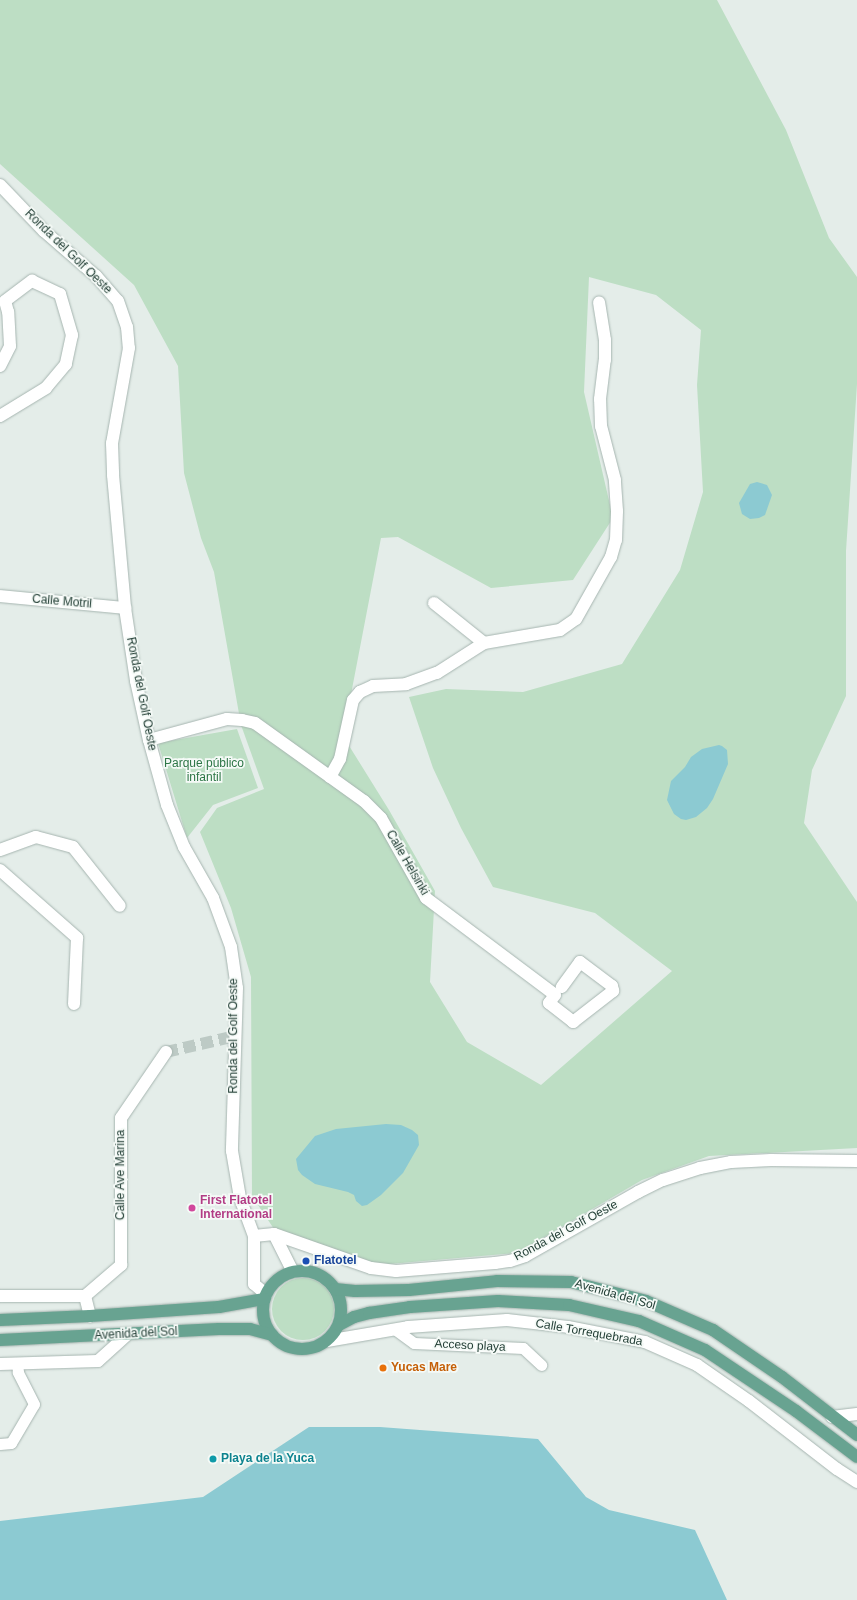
<!DOCTYPE html>
<meta charset="utf-8">
<style>
body{margin:0}
#map{position:relative;width:857px;height:1600px;overflow:hidden;background:#e4ede9;font-family:Arial,sans-serif}
div>[style]{position:absolute}
.green>*{inset:0;background:#bddec4}
.round{border-radius:50%}
.water>*{inset:0;background:#8ccad2}
.minor-tunnel>*{height:12px;margin-top:-6px;transform-origin:0;background:repeating-linear-gradient(90deg,#bdcac5 0 12px,transparent 0 18px)}
.roads{filter:drop-shadow(0 0 1px #a6b5b0) drop-shadow(0 0 1px #a6b5b0)}
.pedestrian>*{height:11px;margin:-5.5px;padding:0 5.5px;transform-origin:5.5px;border-radius:5.5px;background:#fff}
.minor>*{height:12px;margin:-6px;padding:0 6px;transform-origin:6px;border-radius:6px;background:#fff}
.primary>*{height:12px;margin:-6px;padding:0 6px;transform-origin:6px;border-radius:6px;background:#68a391}
.primary>.ring{margin:-6px;padding:0;box-sizing:content-box;background:none;border:12px solid #68a391;border-radius:50%}
.dots>*{width:11px;height:11px;translate:-50% -50%;box-sizing:border-box;border:2px solid #f5faf7;border-radius:50%}
span{translate:-50% -50%;white-space:nowrap;text-align:center;line-height:1.15;-webkit-text-stroke:3.5px #f5faf7;paint-order:stroke}
.street-label{font-size:12px;color:#233f36}
.park-label{font-size:12px;color:#2d7646}
.hotel-label{font-size:12px;color:#b23c85;font-weight:700}
.left{translate:0 -50%;text-align:left}
.transit-label{font-size:12px;color:#164399;font-weight:700}
.food-label{font-size:12px;color:#c56008;font-weight:700}
.culture-label{font-size:12px;color:#0d838f;font-weight:700}
</style>
<div id="map">
<div class="green">
<i style="clip-path:polygon(evenodd,0 0,717px 0,786px 130px,829px 238px,857px 277px,857px 384px,846px 551px,846px 696px,812px 770px,804px 823px,857px 902px,857px 1148px,709px 1156px,642px 1180px,517px 1253px,378px 1265px,274px 1229px,252px 1196px,251px 977px,231px 908px,200px 832px,217px 808px,264px 789px,241px 725px,214px 572px,201px 538px,184px 473px,178px 366px,134px 285px,0 164px,0 0,589px 277px,656px 295px,701px 330px,697px 385px,703px 492px,680px 570px,622px 664px,523px 692px,446px 689px,409px 697px,433px 768px,461px 828px,493px 887px,595px 913px,672px 971px,541px 1085px,467px 1042px,430px 982px,435px 891px,389px 810px,343px 736px,381px 538px,398px 537px,491px 588px,573px 580px,613px 518px,584px 392px,589px 277px)"></i>
<i style="clip-path:polygon(237px 729px,258px 788px,213px 805px,187px 838px,158px 743px)"></i>
<i class="round" style="left:272px;top:1278px;width:62px;height:62px"></i>
</div>
<div class="water">
<i style="clip-path:polygon(757px 482px,767px 485px,772px 495px,765px 515px,759px 518px,750px 519px,742px 514px,739px 503px,750px 484px)"></i>
<i style="clip-path:polygon(719px 745px,722px 746px,727px 750px,728px 764px,713px 799px,707px 808px,696px 817px,686px 820px,681px 819px,674px 814px,667px 800px,671px 781px,685px 767px,691px 757px,702px 749px)"></i>
<i style="clip-path:polygon(386px 1124px,401px 1125px,412px 1130px,418px 1135px,419px 1145px,403px 1173px,381px 1195px,367px 1205px,362px 1206px,356px 1201px,354px 1195px,348px 1192px,315px 1184px,302px 1175px,298px 1170px,296px 1159px,315px 1136px,336px 1129px)"></i>
<i style="clip-path:polygon(309px 1427px,380px 1427px,538px 1439px,586px 1497px,609px 1510px,695px 1530px,727px 1600px,0 1600px,0 1521px,203px 1497px)"></i>
</div>
<div class="minor-tunnel">
<i style="left:166px;top:1052px;width:72px;rotate:-12.9deg"></i>
</div>
<div class="roads">
<div class="pedestrian">
<i style="left:396px;top:1330px;width:22px;rotate:36deg"></i>
<i style="left:414px;top:1343px;width:109px;rotate:2.6deg"></i>
<i style="left:523px;top:1348px;width:25px;rotate:43deg"></i>
<i style="left:0;top:1444px;width:11px;rotate:-5deg"></i>
<i style="left:11px;top:1443px;width:45px;rotate:-59.5deg"></i>
<i style="left:34px;top:1404px;width:36px;rotate:-117deg"></i>
<i style="left:18px;top:1372px;width:9px;rotate:-96deg"></i>
</div>
<div class="minor">
<i style="left:0;top:185px;width:64px;rotate:46.3deg"></i>
<i style="left:44px;top:231px;width:69px;rotate:40.9deg"></i>
<i style="left:96px;top:276px;width:33px;rotate:49deg"></i>
<i style="left:118px;top:301px;width:28px;rotate:71deg"></i>
<i style="left:127px;top:327px;width:21px;rotate:85deg"></i>
<i style="left:129px;top:348px;width:97px;rotate:100.1deg"></i>
<i style="left:112px;top:443px;width:32px;rotate:88deg"></i>
<i style="left:113px;top:475px;width:134px;rotate:84.8deg"></i>
<i style="left:125px;top:608px;width:74px;rotate:81.4deg"></i>
<i style="left:136px;top:681px;width:60px;rotate:77.6deg"></i>
<i style="left:149px;top:740px;width:67px;rotate:74.5deg"></i>
<i style="left:167px;top:805px;width:45px;rotate:68deg"></i>
<i style="left:184px;top:847px;width:59px;rotate:60.4deg"></i>
<i style="left:213px;top:898px;width:52px;rotate:69.8deg"></i>
<i style="left:231px;top:947px;width:41px;rotate:81.7deg"></i>
<i style="left:237px;top:988px;width:163px;rotate:91.8deg"></i>
<i style="left:232px;top:1151px;width:48px;rotate:80.3deg"></i>
<i style="left:240px;top:1198px;width:40px;rotate:69.8deg"></i>
<i style="left:254px;top:1236px;width:48px;rotate:90deg"></i>
<i style="left:254px;top:1284px;width:16px;rotate:40deg"></i>
<i style="left:0;top:366px;width:22px;rotate:-63deg"></i>
<i style="left:10px;top:346px;width:34px;rotate:-93deg"></i>
<i style="left:8px;top:312px;width:11px;rotate:-105deg"></i>
<i style="left:5px;top:301px;width:34px;rotate:-37deg"></i>
<i style="left:32px;top:281px;width:31px;rotate:25deg"></i>
<i style="left:60px;top:294px;width:43px;rotate:73.7deg"></i>
<i style="left:72px;top:335px;width:30px;rotate:102deg"></i>
<i style="left:66px;top:364px;width:31px;rotate:130deg"></i>
<i style="left:46px;top:388px;width:54px;rotate:148.7deg"></i>
<i style="left:0;top:596px;width:126px;rotate:5.5deg"></i>
<i style="left:434px;top:603px;width:64px;rotate:38.7deg"></i>
<i style="left:149px;top:740px;width:81px;rotate:-15.1deg"></i>
<i style="left:227px;top:719px;width:15px;rotate:4deg"></i>
<i style="left:242px;top:720px;width:13px;rotate:13deg"></i>
<i style="left:255px;top:723px;width:134px;rotate:35.6deg"></i>
<i style="left:364px;top:801px;width:24px;rotate:45deg"></i>
<i style="left:381px;top:818px;width:92px;rotate:60.6deg"></i>
<i style="left:426px;top:898px;width:161px;rotate:36.9deg"></i>
<i style="left:555px;top:995px;width:10px;rotate:127deg"></i>
<i style="left:549px;top:1003px;width:31px;rotate:38deg"></i>
<i style="left:573px;top:1022px;width:51px;rotate:-37.8deg"></i>
<i style="left:613px;top:991px;width:5px;rotate:-101deg"></i>
<i style="left:612px;top:986px;width:40px;rotate:-143deg"></i>
<i style="left:580px;top:962px;width:31px;rotate:126deg"></i>
<i style="left:330px;top:777px;width:21px;rotate:-61deg"></i>
<i style="left:340px;top:759px;width:60px;rotate:-77.6deg"></i>
<i style="left:353px;top:700px;width:11px;rotate:-49deg"></i>
<i style="left:360px;top:692px;width:14px;rotate:-25deg"></i>
<i style="left:373px;top:686px;width:33px;rotate:-3deg"></i>
<i style="left:406px;top:684px;width:33px;rotate:-20deg"></i>
<i style="left:437px;top:673px;width:56px;rotate:-32.6deg"></i>
<i style="left:484px;top:643px;width:77px;rotate:-9.7deg"></i>
<i style="left:560px;top:630px;width:19px;rotate:-35deg"></i>
<i style="left:576px;top:619px;width:71px;rotate:-60.6deg"></i>
<i style="left:611px;top:557px;width:18px;rotate:-74deg"></i>
<i style="left:616px;top:540px;width:29px;rotate:-88deg"></i>
<i style="left:617px;top:511px;width:31px;rotate:-94deg"></i>
<i style="left:615px;top:480px;width:56px;rotate:-104.5deg"></i>
<i style="left:601px;top:426px;width:27px;rotate:-92deg"></i>
<i style="left:600px;top:399px;width:39px;rotate:-83deg"></i>
<i style="left:605px;top:360px;width:20px;rotate:-90deg"></i>
<i style="left:605px;top:340px;width:38px;rotate:-99deg"></i>
<i style="left:0;top:850px;width:38px;rotate:-20deg"></i>
<i style="left:36px;top:837px;width:38px;rotate:15deg"></i>
<i style="left:73px;top:847px;width:75px;rotate:51.5deg"></i>
<i style="left:0;top:870px;width:103px;rotate:41.4deg"></i>
<i style="left:77px;top:938px;width:66px;rotate:92.6deg"></i>
<i style="left:274px;top:1234px;width:42px;rotate:63.4deg"></i>
<i style="left:254px;top:1236px;width:20px;rotate:-6deg"></i>
<i style="left:274px;top:1234px;width:103px;rotate:19.3deg"></i>
<i style="left:371px;top:1268px;width:25px;rotate:7deg"></i>
<i style="left:396px;top:1271px;width:99px;rotate:-4.6deg"></i>
<i style="left:495px;top:1263px;width:15px;rotate:-8deg"></i>
<i style="left:510px;top:1261px;width:16px;rotate:-18deg"></i>
<i style="left:525px;top:1256px;width:130px;rotate:-29.5deg"></i>
<i style="left:638px;top:1192px;width:28px;rotate:-26deg"></i>
<i style="left:663px;top:1180px;width:39px;rotate:-18deg"></i>
<i style="left:700px;top:1168px;width:32px;rotate:-11deg"></i>
<i style="left:731px;top:1162px;width:40px;rotate:-2.9deg"></i>
<i style="left:771px;top:1160px;width:86px;rotate:0.7deg"></i>
<i style="left:0;top:1296px;width:85px"></i>
<i style="left:85px;top:1296px;width:48px;rotate:-40.7deg"></i>
<i style="left:121px;top:1265px;width:147px;rotate:-90deg"></i>
<i style="left:121px;top:1118px;width:80px;rotate:-55.7deg"></i>
<i style="left:85px;top:1296px;width:21px;rotate:76deg"></i>
<i style="left:327px;top:1341px;width:82px;rotate:-9.8deg"></i>
<i style="left:408px;top:1327px;width:99px;rotate:-4deg"></i>
<i style="left:507px;top:1320px;width:61px;rotate:6.5deg"></i>
<i style="left:568px;top:1327px;width:78px;rotate:11deg"></i>
<i style="left:645px;top:1342px;width:57px;rotate:23.9deg"></i>
<i style="left:697px;top:1365px;width:63px;rotate:34.7deg"></i>
<i style="left:749px;top:1401px;width:111px;rotate:37.7deg"></i>
<i style="left:837px;top:1469px;width:24px;rotate:33deg"></i>
<i style="left:0;top:1364px;width:98px;rotate:-1.8deg"></i>
<i style="left:98px;top:1361px;width:39px;rotate:-42deg"></i>
<i style="left:832px;top:1417px;width:25px;rotate:-7deg"></i>
</div>
<div class="primary">
<i class="ring" style="left:263px;top:1271px;width:66px;height:66px"></i>
<i style="left:335px;top:1289px;width:20px;rotate:6deg"></i>
<i style="left:355px;top:1291px;width:54px;rotate:-1.1deg"></i>
<i style="left:409px;top:1290px;width:88px;rotate:-5.8deg"></i>
<i style="left:497px;top:1281px;width:74px;rotate:0.8deg"></i>
<i style="left:571px;top:1282px;width:77px;rotate:14.2deg"></i>
<i style="left:646px;top:1301px;width:73px;rotate:23.4deg"></i>
<i style="left:713px;top:1330px;width:83px;rotate:34.3deg"></i>
<i style="left:782px;top:1377px;width:95px;rotate:37.7deg"></i>
<i style="left:0;top:1320px;width:90px;rotate:-2.5deg"></i>
<i style="left:90px;top:1316px;width:129px;rotate:-4deg"></i>
<i style="left:219px;top:1307px;width:46px;rotate:-10.1deg"></i>
<i style="left:339px;top:1325px;width:17px;rotate:-28deg"></i>
<i style="left:354px;top:1317px;width:16px;rotate:-15deg"></i>
<i style="left:369px;top:1313px;width:41px;rotate:-8.3deg"></i>
<i style="left:410px;top:1307px;width:88px;rotate:-3.9deg"></i>
<i style="left:498px;top:1301px;width:71px;rotate:3.2deg"></i>
<i style="left:569px;top:1305px;width:72px;rotate:12.9deg"></i>
<i style="left:639px;top:1321px;width:72px;rotate:23.7deg"></i>
<i style="left:705px;top:1350px;width:110px;rotate:33.8deg"></i>
<i style="left:796px;top:1411px;width:76px;rotate:37deg"></i>
<i style="left:0;top:1340px;width:219px;rotate:-2.9deg"></i>
<i style="left:219px;top:1329px;width:31px"></i>
<i style="left:250px;top:1329px;width:23px;rotate:15deg"></i>
</div>
</div>
<div class="dots">
<i style="left:192px;top:1208px;background:#d1479c"></i>
<i style="left:306px;top:1261px;background:#1a4fb4"></i>
<i style="left:383px;top:1368px;background:#e8710a"></i>
<i style="left:213px;top:1459px;background:#0f9aa8"></i>
</div>
<div class="street-label">
<span style="left:68px;top:252px;rotate:44deg">Ronda del Golf Oeste</span>
<span style="left:62px;top:602px;rotate:5deg">Calle Motril</span>
<span style="left:141px;top:694px;rotate:79deg">Ronda del Golf Oeste</span>
<span style="left:407px;top:863px;rotate:60deg">Calle Helsinki</span>
<span style="left:234px;top:1036px;rotate:-90deg">Ronda del Golf Oeste</span>
<span style="left:121px;top:1175px;rotate:-90deg">Calle Ave Marina</span>
<span style="left:566px;top:1231px;rotate:-28deg">Ronda del Golf Oeste</span>
<span style="left:615px;top:1295px;rotate:16deg">Avenida del Sol</span>
<span style="left:589px;top:1333px;rotate:10deg">Calle Torrequebrada</span>
<span style="left:136px;top:1334px;rotate:-3deg">Avenida del Sol</span>
<span style="left:470px;top:1346px;rotate:3deg">Acceso playa</span>
</div>
<div class="park-label">
<span style="left:204px;top:771px">Parque público<br>infantil</span>
</div>
<div class="hotel-label">
<span class="left" style="left:200px;top:1208px">First Flatotel<br>International</span>
</div>
<div class="transit-label">
<span class="left" style="left:314px;top:1261px">Flatotel</span>
</div>
<div class="food-label">
<span class="left" style="left:391px;top:1368px">Yucas Mare</span>
</div>
<div class="culture-label">
<span class="left" style="left:221px;top:1459px">Playa de la Yuca</span>
</div>
</div>
